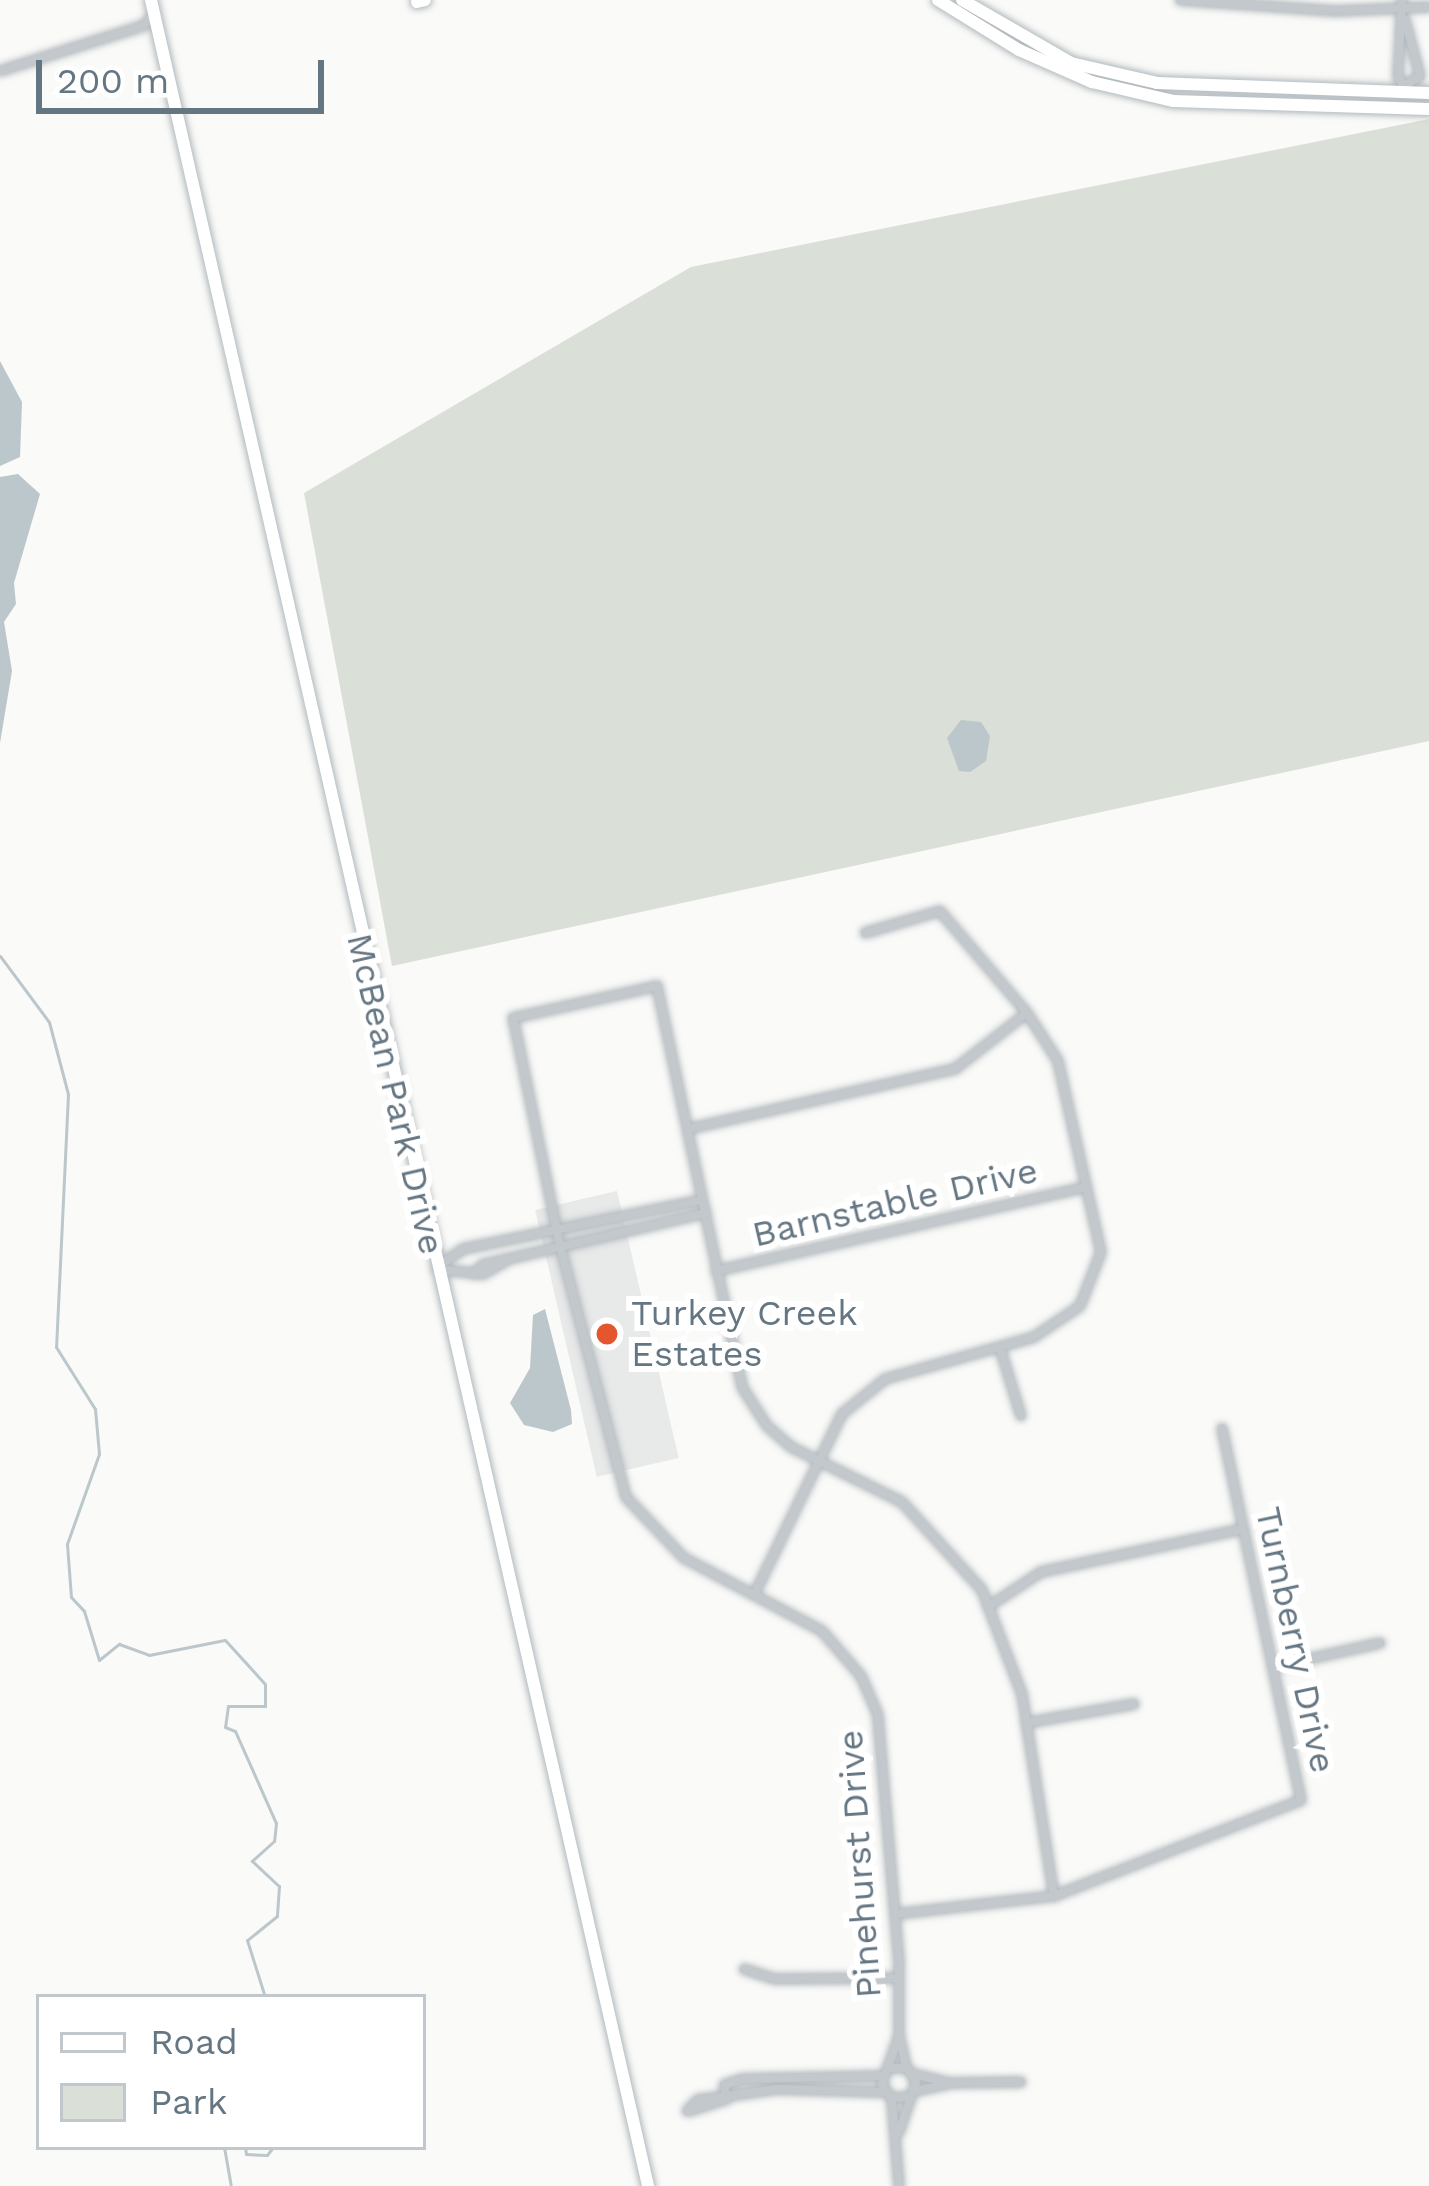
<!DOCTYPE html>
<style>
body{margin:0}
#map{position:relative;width:1429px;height:2186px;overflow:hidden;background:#fafaf8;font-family:"Work Sans",sans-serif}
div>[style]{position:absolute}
.built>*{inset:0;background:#e8e9e9;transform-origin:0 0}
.green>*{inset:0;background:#dadfd7}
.water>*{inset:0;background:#bbc7cb}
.stream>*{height:3px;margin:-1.5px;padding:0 1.5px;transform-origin:1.5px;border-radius:1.5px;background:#bbc7cb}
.roads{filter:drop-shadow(0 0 3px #b3babf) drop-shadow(0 0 3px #b3babf)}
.minor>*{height:8px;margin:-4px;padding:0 4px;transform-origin:4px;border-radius:4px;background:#c3c8cc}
.secondary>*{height:12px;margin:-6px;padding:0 6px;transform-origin:6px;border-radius:6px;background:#fff}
.primary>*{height:12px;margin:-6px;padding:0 6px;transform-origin:6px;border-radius:6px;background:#fff}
.dots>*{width:33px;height:33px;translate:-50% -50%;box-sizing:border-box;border:6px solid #fff;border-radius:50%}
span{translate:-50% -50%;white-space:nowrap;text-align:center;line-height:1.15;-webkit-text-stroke:12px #fff;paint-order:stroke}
.street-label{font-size:36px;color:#657683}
.poi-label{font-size:36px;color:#657683}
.left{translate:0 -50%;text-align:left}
.legend{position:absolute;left:36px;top:1994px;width:390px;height:156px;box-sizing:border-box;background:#fff;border:3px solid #c1c8cd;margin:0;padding:15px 21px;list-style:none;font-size:36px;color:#657683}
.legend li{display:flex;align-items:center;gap:24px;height:60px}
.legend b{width:60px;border:3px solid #c1c8cd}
.scale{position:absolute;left:36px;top:60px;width:288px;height:54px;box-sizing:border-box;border:6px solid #657683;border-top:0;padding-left:15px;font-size:36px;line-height:42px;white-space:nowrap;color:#657683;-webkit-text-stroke:9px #fff;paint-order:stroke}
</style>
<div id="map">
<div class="built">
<i style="left:617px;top:1191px;width:274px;height:84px;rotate:77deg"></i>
</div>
<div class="green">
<i style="clip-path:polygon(1429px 119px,1429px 741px,392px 966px,304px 493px,691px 267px)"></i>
</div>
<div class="water">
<i style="clip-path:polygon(0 361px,22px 402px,20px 457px,0 466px)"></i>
<i style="clip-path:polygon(18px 474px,40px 494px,14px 583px,16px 604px,4px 622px,12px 671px,0 743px,0 477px)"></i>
<i style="clip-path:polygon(961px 720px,981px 722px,990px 736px,986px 761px,970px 772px,959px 771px,947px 738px)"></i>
<i style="clip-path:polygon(545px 1309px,571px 1410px,572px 1424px,553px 1432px,524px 1425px,510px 1403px,530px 1368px,533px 1315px)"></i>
</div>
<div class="stream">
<i style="left:0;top:956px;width:82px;rotate:53.4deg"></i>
<i style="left:49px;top:1022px;width:74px;rotate:75.2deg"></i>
<i style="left:68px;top:1094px;width:253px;rotate:92.7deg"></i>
<i style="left:56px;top:1347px;width:73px;rotate:57.8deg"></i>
<i style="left:95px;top:1409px;width:45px;rotate:84.9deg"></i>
<i style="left:99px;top:1454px;width:96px;rotate:109.6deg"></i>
<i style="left:67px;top:1544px;width:53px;rotate:85.7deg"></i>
<i style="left:71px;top:1597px;width:19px;rotate:47deg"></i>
<i style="left:84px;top:1611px;width:51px;rotate:73deg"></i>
<i style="left:99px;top:1660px;width:26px;rotate:-39deg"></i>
<i style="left:119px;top:1644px;width:32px;rotate:20deg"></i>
<i style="left:149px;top:1655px;width:77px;rotate:-11.2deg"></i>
<i style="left:225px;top:1640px;width:59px;rotate:47.7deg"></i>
<i style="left:265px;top:1684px;width:22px;rotate:90deg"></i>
<i style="left:265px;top:1706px;width:37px;rotate:180deg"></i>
<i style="left:228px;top:1706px;width:21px;rotate:98deg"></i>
<i style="left:225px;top:1727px;width:11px;rotate:22deg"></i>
<i style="left:235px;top:1731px;width:101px;rotate:66deg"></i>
<i style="left:276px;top:1823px;width:18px;rotate:96deg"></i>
<i style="left:274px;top:1841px;width:30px;rotate:138deg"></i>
<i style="left:252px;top:1861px;width:37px;rotate:43deg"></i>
<i style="left:279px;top:1886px;width:30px;rotate:94deg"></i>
<i style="left:277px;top:1916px;width:38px;rotate:141deg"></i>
<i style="left:247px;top:1940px;width:60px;rotate:72.5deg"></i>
<i style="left:224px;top:2147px;width:40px;rotate:80deg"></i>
<i style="left:245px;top:2147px;width:7px;rotate:82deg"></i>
<i style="left:246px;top:2154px;width:21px;rotate:3deg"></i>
<i style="left:267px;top:2155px;width:10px;rotate:-53deg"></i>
</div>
<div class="roads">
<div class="minor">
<i style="left:1180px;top:0;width:155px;rotate:4.1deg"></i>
<i style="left:1335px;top:11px;width:94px;rotate:-2.4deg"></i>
<i style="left:1402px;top:0;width:77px;rotate:93deg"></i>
<i style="left:1398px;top:77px;width:18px;rotate:56deg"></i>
<i style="left:1405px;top:20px;width:58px;rotate:75deg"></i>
<i style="left:1420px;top:76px;width:15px;rotate:148deg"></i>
<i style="left:0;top:71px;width:150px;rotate:-17.5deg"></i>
<i style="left:143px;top:26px;width:16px;rotate:-45deg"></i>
<i style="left:688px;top:1129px;width:274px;rotate:-12.7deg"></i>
<i style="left:955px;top:1069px;width:91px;rotate:-37.9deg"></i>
<i style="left:436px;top:1268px;width:33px;rotate:-35deg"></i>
<i style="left:463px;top:1249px;width:244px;rotate:-11.6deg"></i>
<i style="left:436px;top:1269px;width:47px;rotate:6.1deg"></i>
<i style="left:483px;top:1274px;width:30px;rotate:-30deg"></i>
<i style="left:716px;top:1271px;width:379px;rotate:-12.8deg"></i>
<i style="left:474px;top:1274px;width:12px;rotate:-48deg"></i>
<i style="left:482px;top:1265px;width:230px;rotate:-13.1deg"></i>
<i style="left:1000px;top:1348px;width:71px;rotate:72.8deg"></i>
<i style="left:755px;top:1593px;width:199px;rotate:-64.1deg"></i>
<i style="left:842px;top:1414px;width:55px;rotate:-39.1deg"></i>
<i style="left:885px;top:1379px;width:155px;rotate:-15.7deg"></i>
<i style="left:1034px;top:1337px;width:55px;rotate:-34deg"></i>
<i style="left:1080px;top:1306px;width:58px;rotate:-68.7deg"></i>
<i style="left:1101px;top:1252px;width:196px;rotate:-102.7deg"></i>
<i style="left:1058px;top:1061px;width:57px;rotate:-122.9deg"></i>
<i style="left:1027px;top:1013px;width:134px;rotate:-130.5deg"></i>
<i style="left:940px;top:911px;width:78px;rotate:163.7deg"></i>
<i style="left:988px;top:1607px;width:64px;rotate:-33.4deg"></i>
<i style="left:1041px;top:1572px;width:207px;rotate:-12deg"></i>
<i style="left:1273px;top:1667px;width:110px;rotate:-12.6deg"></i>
<i style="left:1026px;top:1723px;width:110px;rotate:-10deg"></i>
<i style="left:896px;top:1914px;width:159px;rotate:-6.5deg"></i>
<i style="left:1054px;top:1896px;width:265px;rotate:-21.2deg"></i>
<i style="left:1301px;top:1800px;width:380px;rotate:-102deg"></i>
<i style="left:744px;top:1969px;width:33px;rotate:18deg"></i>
<i style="left:775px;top:1979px;width:124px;rotate:-0.5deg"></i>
<i style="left:899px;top:2036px;width:32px;rotate:77deg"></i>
<i style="left:891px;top:2068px;width:16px"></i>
<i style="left:907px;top:2068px;width:17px;rotate:57deg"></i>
<i style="left:916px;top:2082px;width:53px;rotate:108.8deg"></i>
<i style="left:913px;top:2074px;width:36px;rotate:14deg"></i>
<i style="left:948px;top:2083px;width:73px;rotate:-0.8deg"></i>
<i style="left:915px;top:2091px;width:33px;rotate:-12deg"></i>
<i style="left:908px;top:2097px;width:17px;rotate:177deg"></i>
<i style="left:891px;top:2098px;width:17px;rotate:-123deg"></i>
<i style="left:882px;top:2084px;width:51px;rotate:-70.5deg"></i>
<i style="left:899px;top:2036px;width:74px;rotate:-90deg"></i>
<i style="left:899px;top:1962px;width:248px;rotate:-94.9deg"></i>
<i style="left:878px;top:1715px;width:43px;rotate:-113.6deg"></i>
<i style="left:861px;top:1676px;width:60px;rotate:-130.9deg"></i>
<i style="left:822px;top:1631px;width:156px;rotate:-152.1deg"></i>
<i style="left:684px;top:1558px;width:84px;rotate:-133.6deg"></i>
<i style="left:626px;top:1497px;width:260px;rotate:-104.7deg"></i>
<i style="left:560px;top:1246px;width:233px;rotate:-101.6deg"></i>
<i style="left:513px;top:1018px;width:148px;rotate:-12.5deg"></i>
<i style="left:657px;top:986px;width:410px;rotate:78deg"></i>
<i style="left:742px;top:1387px;width:46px;rotate:57.3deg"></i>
<i style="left:767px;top:1426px;width:32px;rotate:41deg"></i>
<i style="left:791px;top:1447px;width:124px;rotate:26.4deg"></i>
<i style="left:902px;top:1502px;width:119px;rotate:47.7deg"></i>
<i style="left:982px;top:1590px;width:111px;rotate:69deg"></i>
<i style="left:1022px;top:1694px;width:205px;rotate:81deg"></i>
<i style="left:727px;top:2099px;width:14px;rotate:-102deg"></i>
<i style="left:724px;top:2085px;width:19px;rotate:-18deg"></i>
<i style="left:742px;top:2079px;width:141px;rotate:-1.2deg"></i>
<i style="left:892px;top:2100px;width:86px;rotate:85.3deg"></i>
<i style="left:687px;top:2111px;width:16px;rotate:-45deg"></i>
<i style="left:698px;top:2100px;width:80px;rotate:-7.9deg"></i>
<i style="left:777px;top:2089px;width:106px;rotate:1.6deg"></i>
<i style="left:689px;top:2111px;width:40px;rotate:-18deg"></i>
</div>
<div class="secondary">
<i style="left:938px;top:0;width:95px;rotate:31.7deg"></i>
<i style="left:1019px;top:50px;width:80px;rotate:23.7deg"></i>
<i style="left:1092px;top:82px;width:83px;rotate:13.2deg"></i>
<i style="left:1173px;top:101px;width:256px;rotate:1.8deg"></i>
<i style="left:962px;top:0;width:126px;rotate:30deg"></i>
<i style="left:1071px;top:63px;width:88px;rotate:13.1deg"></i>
<i style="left:1157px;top:83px;width:272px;rotate:2.1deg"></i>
<i style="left:417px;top:2px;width:8px;rotate:-14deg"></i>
</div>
<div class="primary">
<i style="left:151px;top:0;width:2242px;rotate:77.19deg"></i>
</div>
</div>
<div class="dots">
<i style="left:607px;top:1334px;background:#e4572e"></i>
</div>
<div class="street-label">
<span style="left:395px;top:1094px;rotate:77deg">McBean Park Drive</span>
<span style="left:895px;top:1203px;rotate:-13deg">Barnstable Drive</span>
<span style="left:1295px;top:1640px;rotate:78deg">Turnberry Drive</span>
<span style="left:860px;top:1864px;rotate:-94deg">Pinehurst Drive</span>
</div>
<div class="poi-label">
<span class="left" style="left:631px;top:1334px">Turkey Creek<br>Estates</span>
</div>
<ul class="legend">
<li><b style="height:15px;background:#fff"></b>Road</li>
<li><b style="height:33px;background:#dadfd7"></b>Park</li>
</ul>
<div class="scale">200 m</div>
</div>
